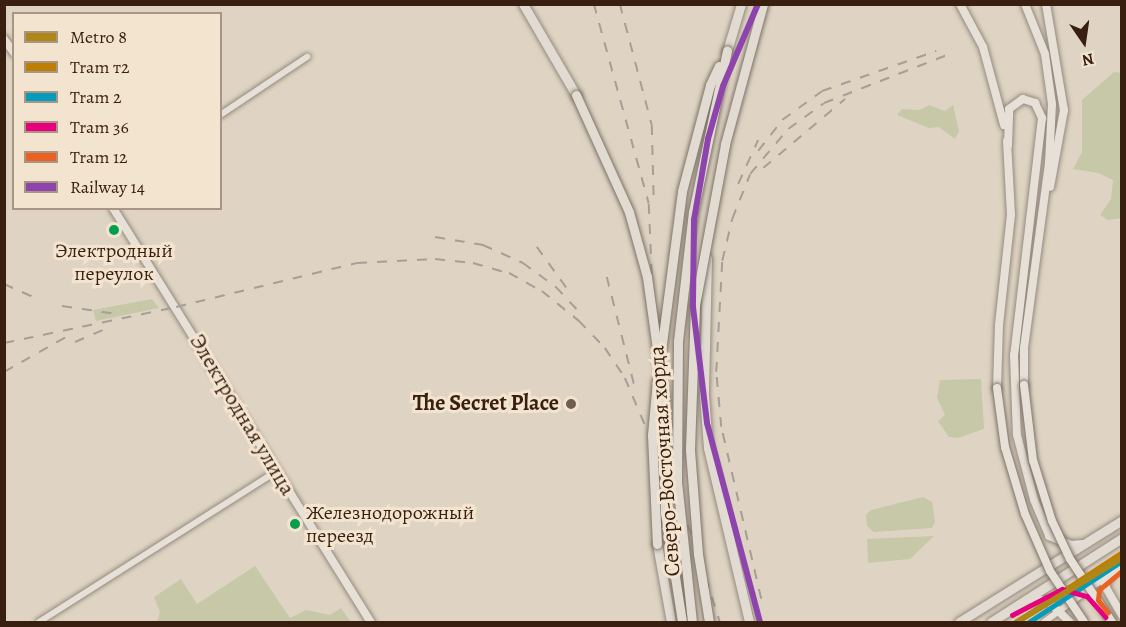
<!DOCTYPE html>
<meta charset="utf-8">
<style>
body{margin:0}
#map{position:relative;width:1126px;height:627px;overflow:hidden;background:#dfd4c3;font-family:Alegreya,serif}
div>[style]{position:absolute}
.green>*{inset:0;background:#c6c8a8}
.roads{filter:drop-shadow(0 0 2px #948a7f) drop-shadow(0 0 2px #948a7f)}
.minor>*{height:6px;margin:-3px;padding:0 3px;transform-origin:3px;border-radius:3px;background:#e7e0d7}
.tertiary>*{height:8px;margin:-4px;padding:0 4px;transform-origin:4px;border-radius:4px;background:#e7e0d7}
.secondary>*{height:8px;margin:-4px;padding:0 4px;transform-origin:4px;border-radius:4px;background:#e7e0d7}
.primary>*{height:9px;margin:-4.5px;padding:0 4.5px;transform-origin:4.5px;border-radius:4.5px;background:#e2dbd1}
.rail>*{height:1.5px;margin-top:-0.75px;transform-origin:0;background:repeating-linear-gradient(90deg,#a69e97 0 10px,transparent 0 20px)}
.bridges{filter:drop-shadow(0 0 2px #7c7267) drop-shadow(0 0 2px #7c7267)}
.secondary-bridge>*{height:8px;margin:-4px;padding:0 4px;transform-origin:4px;border-radius:4px;background:#e7e0d7}
.primary-bridge>*{height:9px;margin:-4.5px;padding:0 4.5px;transform-origin:4.5px;border-radius:4.5px;background:#e2dbd1}
.rail-1>*{height:6px;margin:-3px;padding:0 3px;transform-origin:3px;border-radius:3px;background:#8e44ad}
.tram-1>*{height:4.5px;margin:-2.25px;padding:0 2.25px;transform-origin:2.25px;border-radius:2.25px;background:#be7e04}
.tram-2>*{height:4.5px;margin:-2.25px;padding:0 2.25px;transform-origin:2.25px;border-radius:2.25px;background:#069bbb}
.tram-3>*{height:4.5px;margin:-2.25px;padding:0 2.25px;transform-origin:2.25px;border-radius:2.25px;background:#e5007d}
.tram-4>*{height:4.5px;margin:-2.25px;padding:0 2.25px;transform-origin:2.25px;border-radius:2.25px;background:#e96221}
.metro-1>*{height:6px;margin:-3px;padding:0 3px;transform-origin:3px;border-radius:3px;background:#af8717}
.dots>*{width:16px;height:16px;translate:-50% -50%;box-sizing:border-box;border:3px solid #f3e4d0;border-radius:50%}
span{translate:-50% -50%;white-space:nowrap;text-align:center;line-height:1.15;-webkit-text-stroke:6px #f3e4d0;paint-order:stroke}
.bus-label{font-size:20px;color:#381f0f}
.left{translate:0 -50%;text-align:left}
.poi-label{font-size:22px;color:#381f0f;font-weight:700}
.right{translate:-100% -50%;text-align:right}
.street-label{font-size:22px;color:#381f0f}
.frame{position:absolute;inset:0;border:6px solid #381f0f;pointer-events:none}
.legend{position:absolute;left:12px;top:12px;width:210px;height:198px;box-sizing:border-box;background:#f3e4d0;border:2px solid #a89583;margin:0;padding:8px 10px;list-style:none;font-size:18px;color:#381f0f}
.legend li{display:flex;align-items:center;gap:12px;height:30px}
.legend b{width:30px;border:2px solid #a89583}
.north{position:absolute;left:1054px;top:12px;width:60px;height:60px;-webkit-text-stroke:4px #f3e4d0;paint-order:stroke;rotate:167deg;font-size:16px;font-weight:700;line-height:24px;text-align:center;color:#381f0f}
.north::after{content:'';display:block;margin:auto;width:21px;height:27px;background:#381f0f;clip-path:polygon(50% 0,100% 100%,50% 72%,0 100%)}
</style>
<div id="map">
<div class="green">
<i style="clip-path:polygon(1114px 72px,1122px 73px,1122px 218px,1108px 220px,1100px 215px,1111px 199px,1113px 180px,1098px 173px,1073px 169px,1082px 152px,1082px 100px)"></i>
<i style="clip-path:polygon(929px 105px,945px 111px,953px 105px,959px 131px,955px 139px,939px 127px,929px 128px,897px 115px,902px 109px,920px 110px)"></i>
<i style="clip-path:polygon(152px 299px,159px 308px,96px 321px,93px 310px)"></i>
<i style="clip-path:polygon(981px 379px,984px 429px,958px 438px,949px 437px,938px 421px,945px 415px,937px 398px,940px 380px)"></i>
<i style="clip-path:polygon(923px 497px,932px 502px,935px 522px,932px 528px,874px 532px,867px 526px,866px 515px,871px 510px)"></i>
<i style="clip-path:polygon(934px 536px,910px 559px,868px 563px,867px 539px)"></i>
<i style="clip-path:polygon(255px 566px,290px 618px,306px 610px,330px 615px,341px 608px,351px 622px,157px 622px,160px 612px,154px 597px,181px 579px,197px 604px)"></i>
</div>
<div class="roads">
<div class="minor">
<i style="left:220px;top:115px;width:105px;rotate:-33.7deg"></i>
<i style="left:39px;top:622px;width:282px;rotate:-32.4deg"></i>
<i style="left:1044px;top:622px;width:80px;rotate:-35.9deg"></i>
</div>
<div class="tertiary">
<i style="left:4px;top:39px;width:17px;rotate:54deg"></i>
<i style="left:113px;top:208px;width:488px;rotate:58.1deg"></i>
</div>
<div class="secondary">
<i style="left:960px;top:4px;width:49px;rotate:61.9deg"></i>
<i style="left:983px;top:47px;width:81px;rotate:74.9deg"></i>
<i style="left:1046px;top:4px;width:108px;rotate:80.4deg"></i>
<i style="left:1064px;top:110px;width:78px;rotate:100.3deg"></i>
<i style="left:1008px;top:145px;width:36px;rotate:-88deg"></i>
<i style="left:1009px;top:109px;width:17px;rotate:-36deg"></i>
<i style="left:1023px;top:99px;width:13px;rotate:18deg"></i>
<i style="left:1035px;top:103px;width:17px;rotate:65deg"></i>
<i style="left:1042px;top:118px;width:239px;rotate:96.7deg"></i>
<i style="left:1014px;top:355px;width:80px;rotate:87.9deg"></i>
<i style="left:1017px;top:435px;width:67px;rotate:75.3deg"></i>
<i style="left:1034px;top:500px;width:39px;rotate:67deg"></i>
<i style="left:1049px;top:536px;width:24px;rotate:22deg"></i>
<i style="left:1071px;top:545px;width:12px;rotate:-5deg"></i>
<i style="left:1024px;top:385px;width:37px;rotate:-90deg"></i>
<i style="left:1024px;top:348px;width:187px;rotate:-82.3deg"></i>
<i style="left:1049px;top:163px;width:59px;rotate:-87.1deg"></i>
<i style="left:1052px;top:104px;width:50px;rotate:-98deg"></i>
<i style="left:1045px;top:54px;width:54px;rotate:-111.8deg"></i>
<i style="left:997px;top:388px;width:63px;rotate:-88.2deg"></i>
<i style="left:999px;top:325px;width:111px;rotate:-83.8deg"></i>
<i style="left:1011px;top:215px;width:74px;rotate:-93.1deg"></i>
<i style="left:1122px;top:567px;width:13px;rotate:151deg"></i>
<i style="left:1111px;top:573px;width:14px;rotate:115deg"></i>
<i style="left:1105px;top:586px;width:34px;rotate:60deg"></i>
<i style="left:1028px;top:599px;width:20px;rotate:6deg"></i>
<i style="left:1048px;top:601px;width:30px;rotate:44deg"></i>
</div>
<div class="primary">
<i style="left:523px;top:4px;width:105px;rotate:59.8deg"></i>
<i style="left:727px;top:51px;width:49px;rotate:-73.4deg"></i>
<i style="left:707px;top:258px;width:137px;rotate:91.3deg"></i>
<i style="left:704px;top:395px;width:53px;rotate:85.7deg"></i>
<i style="left:708px;top:448px;width:179px;rotate:76.7deg"></i>
<i style="left:657px;top:544px;width:79px;rotate:79.8deg"></i>
<i style="left:959px;top:622px;width:192px;rotate:-32deg"></i>
<i style="left:991px;top:622px;width:156px;rotate:-32.7deg"></i>
</div>
</div>
<div class="rail">
<i style="left:594px;top:4px;width:207px;rotate:74.6deg"></i>
<i style="left:649px;top:204px;width:144px;rotate:87.6deg"></i>
<i style="left:620px;top:4px;width:125px;rotate:75.2deg"></i>
<i style="left:652px;top:125px;width:76px;rotate:88.5deg"></i>
<i style="left:758px;top:151px;width:39px;rotate:-52deg"></i>
<i style="left:782px;top:120px;width:49px;rotate:-35.9deg"></i>
<i style="left:822px;top:91px;width:121px;rotate:-19.3deg"></i>
<i style="left:763px;top:168px;width:107px;rotate:-40.1deg"></i>
<i style="left:738px;top:184px;width:48px;rotate:-65.6deg"></i>
<i style="left:435px;top:237px;width:49px;rotate:9.5deg"></i>
<i style="left:483px;top:245px;width:44px;rotate:24.2deg"></i>
<i style="left:523px;top:263px;width:41px;rotate:36deg"></i>
<i style="left:556px;top:287px;width:37px;rotate:47deg"></i>
<i style="left:537px;top:247px;width:58px;rotate:54.1deg"></i>
<i style="left:607px;top:277px;width:114px;rotate:75.8deg"></i>
<i style="left:4px;top:284px;width:35px;rotate:24deg"></i>
<i style="left:62px;top:306px;width:55px;rotate:8.4deg"></i>
<i style="left:75px;top:342px;width:40px;rotate:-23.4deg"></i>
<i style="left:4px;top:343px;width:176px;rotate:-11.8deg"></i>
<i style="left:176px;top:307px;width:186px;rotate:-13.7deg"></i>
<i style="left:357px;top:263px;width:78px;rotate:-2.9deg"></i>
<i style="left:435px;top:259px;width:38px;rotate:6deg"></i>
<i style="left:473px;top:263px;width:37px;rotate:16deg"></i>
<i style="left:509px;top:273px;width:38px;rotate:29deg"></i>
<i style="left:542px;top:291px;width:48px;rotate:39deg"></i>
<i style="left:579px;top:321px;width:37px;rotate:46deg"></i>
<i style="left:605px;top:348px;width:36px;rotate:56deg"></i>
<i style="left:625px;top:378px;width:176px;rotate:66.9deg"></i>
<i style="left:694px;top:540px;width:86px;rotate:72.4deg"></i>
<i style="left:4px;top:372px;width:79px;rotate:-29.5deg"></i>
<i style="left:754px;top:591px;width:22px;rotate:80deg"></i>
<i style="left:761px;top:599px;width:177px;rotate:-103.1deg"></i>
<i style="left:721px;top:427px;width:55px;rotate:-95.2deg"></i>
<i style="left:716px;top:372px;width:111px;rotate:-86.9deg"></i>
<i style="left:722px;top:261px;width:43px;rotate:-76.6deg"></i>
<i style="left:732px;top:219px;width:48px;rotate:-68.2deg"></i>
<i style="left:750px;top:174px;width:59px;rotate:-49.8deg"></i>
<i style="left:788px;top:129px;width:44px;rotate:-35.8deg"></i>
<i style="left:824px;top:103px;width:132px;rotate:-21.3deg"></i>
</div>
<div class="bridges">
<div class="secondary-bridge">
<i style="left:1024px;top:385px;width:76px;rotate:83.2deg"></i>
<i style="left:1033px;top:460px;width:64px;rotate:72.7deg"></i>
<i style="left:1052px;top:521px;width:42px;rotate:64.7deg"></i>
<i style="left:1070px;top:559px;width:76px;rotate:56.3deg"></i>
<i style="left:997px;top:388px;width:60px;rotate:82.3deg"></i>
<i style="left:1005px;top:447px;width:70px;rotate:73.4deg"></i>
<i style="left:1025px;top:514px;width:62px;rotate:66.3deg"></i>
<i style="left:1050px;top:571px;width:61px;rotate:56.3deg"></i>
</div>
<div class="primary-bridge">
<i style="left:576px;top:95px;width:128px;rotate:65.6deg"></i>
<i style="left:629px;top:212px;width:67px;rotate:74.5deg"></i>
<i style="left:647px;top:277px;width:123px;rotate:82.1deg"></i>
<i style="left:664px;top:399px;width:114px;rotate:89.5deg"></i>
<i style="left:665px;top:513px;width:110px;rotate:81.1deg"></i>
<i style="left:661px;top:351px;width:161px;rotate:-82.5deg"></i>
<i style="left:682px;top:191px;width:110px;rotate:-75.2deg"></i>
<i style="left:710px;top:85px;width:21px;rotate:-65deg"></i>
<i style="left:657px;top:380px;width:55px;rotate:95.2deg"></i>
<i style="left:652px;top:435px;width:109px;rotate:87.4deg"></i>
<i style="left:692px;top:622px;width:141px;rotate:-96.1deg"></i>
<i style="left:677px;top:482px;width:141px;rotate:-89.6deg"></i>
<i style="left:678px;top:341px;width:130px;rotate:-83.4deg"></i>
<i style="left:693px;top:212px;width:165px;rotate:-78.1deg"></i>
<i style="left:709px;top:622px;width:69px;rotate:-99.2deg"></i>
<i style="left:698px;top:554px;width:105px;rotate:-94.4deg"></i>
<i style="left:690px;top:449px;width:144px;rotate:-88deg"></i>
<i style="left:695px;top:305px;width:164px;rotate:-79.4deg"></i>
<i style="left:725px;top:144px;width:145px;rotate:-74.8deg"></i>
</div>
</div>
<div class="rail-1">
<i style="left:758px;top:4px;width:89px;rotate:113.1deg"></i>
<i style="left:723px;top:86px;width:55px;rotate:105.8deg"></i>
<i style="left:708px;top:139px;width:82px;rotate:99.8deg"></i>
<i style="left:694px;top:220px;width:87px;rotate:90.7deg"></i>
<i style="left:693px;top:307px;width:117px;rotate:83.1deg"></i>
<i style="left:707px;top:423px;width:206px;rotate:75.1deg"></i>
</div>
<div class="tram-1">
<i style="left:1016px;top:622px;width:127px;rotate:-33.4deg"></i>
</div>
<div class="tram-2">
<i style="left:1029px;top:622px;width:111px;rotate:-33.3deg"></i>
</div>
<div class="tram-3">
<i style="left:1012px;top:615px;width:56px;rotate:-27.5deg"></i>
<i style="left:1062px;top:589px;width:26px;rotate:16deg"></i>
<i style="left:1087px;top:596px;width:28px;rotate:48deg"></i>
</div>
<div class="tram-4">
<i style="left:1108px;top:613px;width:16px;rotate:-128deg"></i>
<i style="left:1098px;top:600px;width:10px;rotate:-84deg"></i>
<i style="left:1099px;top:590px;width:30px;rotate:-40deg"></i>
</div>
<div class="metro-1">
<i style="left:1017px;top:622px;width:123px;rotate:-31.4deg"></i>
</div>
<div class="dots">
<i style="left:114px;top:230px;background:#039f4e"></i>
<i style="left:571px;top:404px;background:#725e4e"></i>
<i style="left:295px;top:524px;background:#039f4e"></i>
</div>
<div class="bus-label">
<span style="left:114px;top:262px">Электродный<br>переулок</span>
<span class="left" style="left:306px;top:524px">Железнодорожный<br>переезд</span>
</div>
<div class="poi-label">
<span class="right" style="left:559px;top:404px">The Secret Place</span>
</div>
<div class="street-label">
<span style="left:242px;top:415px;rotate:59deg">Электродная улица</span>
<span style="left:665px;top:461px;rotate:-94deg">Северо-Восточная хорда</span>
</div>
<div class="frame"></div>
<ul class="legend">
<li><b style="height:8px;background:#af8717"></b>Metro 8</li>
<li><b style="height:8px;background:#be7e04"></b>Tram т2</li>
<li><b style="height:8px;background:#069bbb"></b>Tram 2</li>
<li><b style="height:8px;background:#e5007d"></b>Tram 36</li>
<li><b style="height:8px;background:#e96221"></b>Tram 12</li>
<li><b style="height:8px;background:#8e44ad"></b>Railway 14</li>
</ul>
<div class="north">N</div>
</div>
